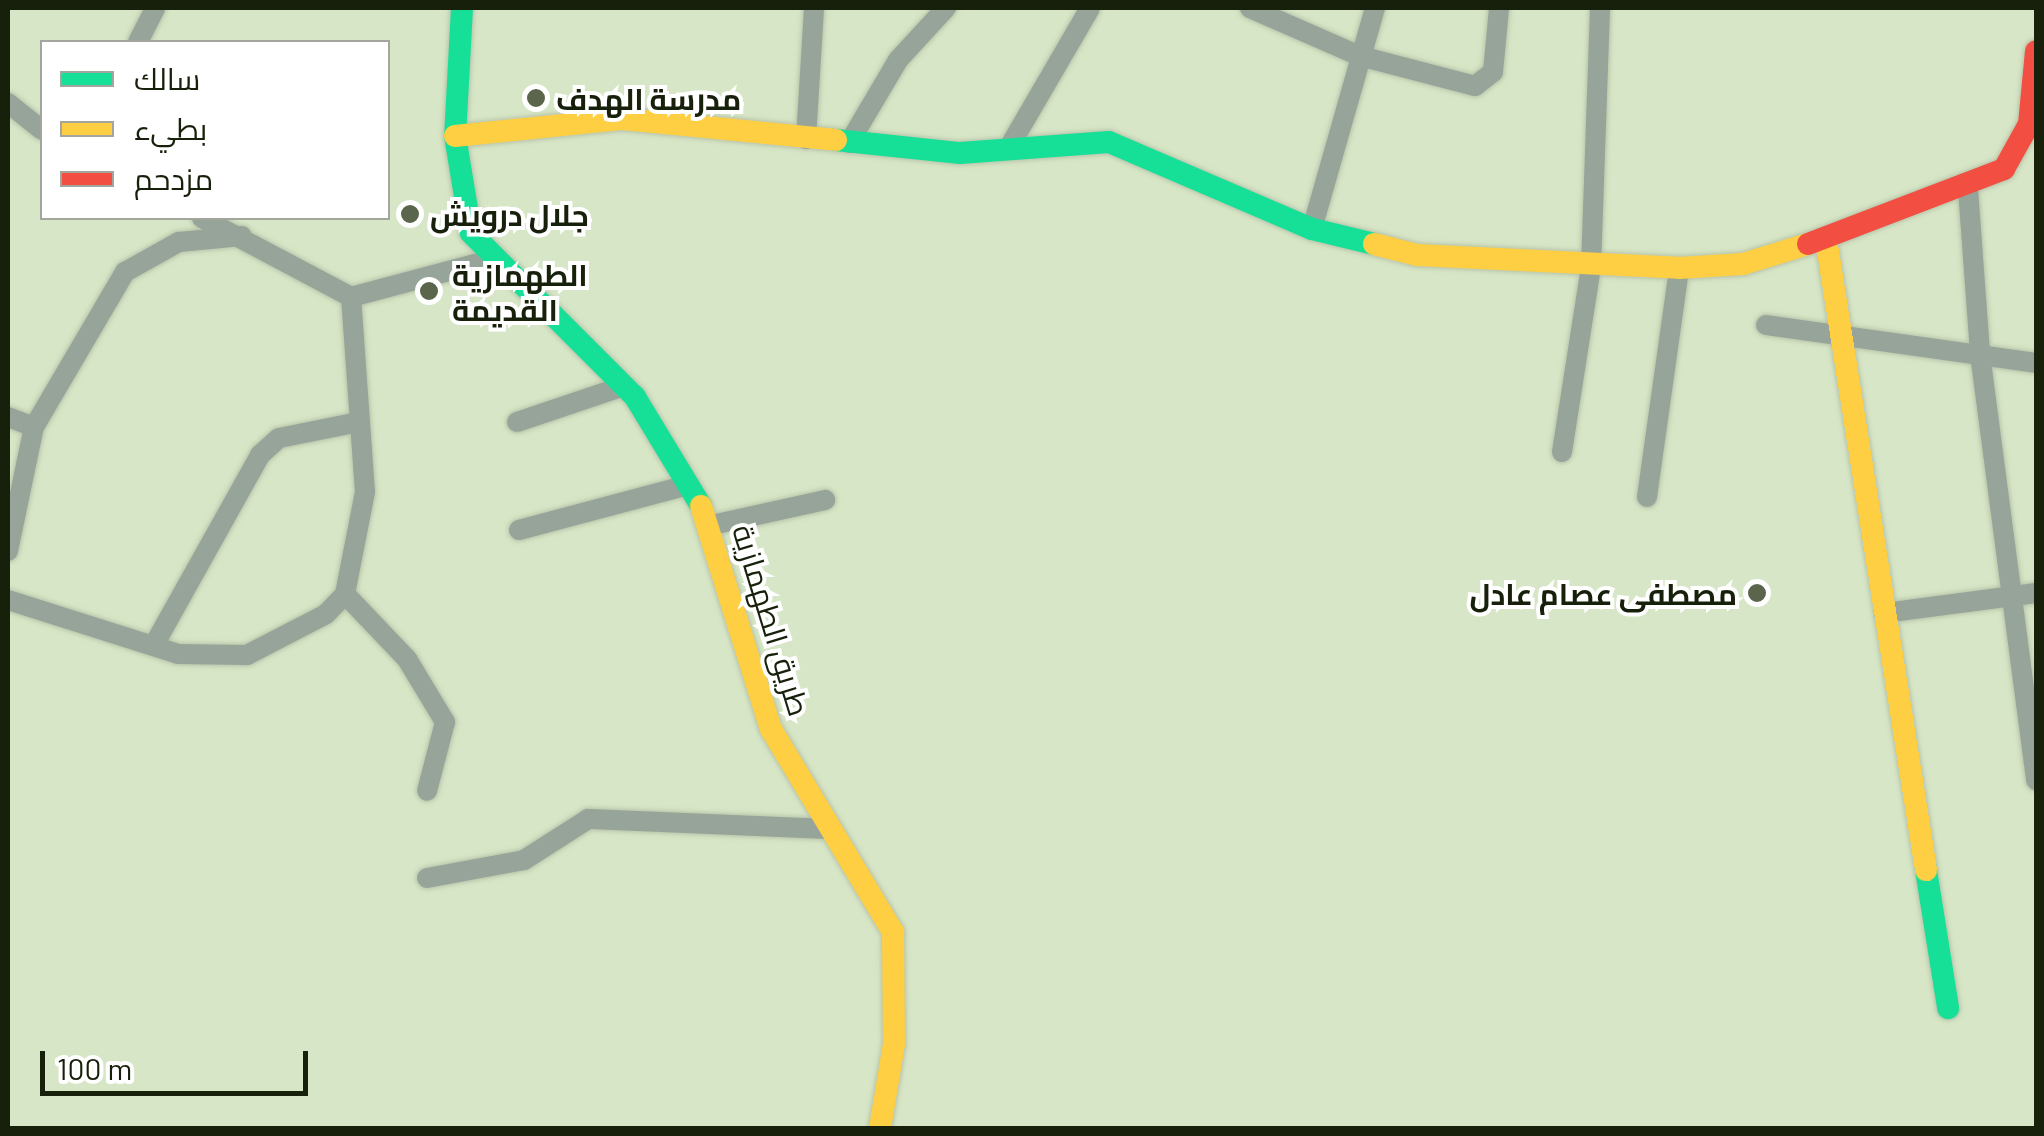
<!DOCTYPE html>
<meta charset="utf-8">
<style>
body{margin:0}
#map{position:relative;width:2044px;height:1136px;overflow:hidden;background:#d7e6c6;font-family:Barlow,Cairo,sans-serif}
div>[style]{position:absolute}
.roads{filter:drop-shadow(0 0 2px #b8c4aa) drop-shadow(0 0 2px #b8c4aa)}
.street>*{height:20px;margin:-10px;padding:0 10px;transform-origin:10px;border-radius:10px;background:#96a49a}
.fast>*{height:22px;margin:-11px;padding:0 11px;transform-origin:11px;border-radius:11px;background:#16e098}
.slow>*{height:22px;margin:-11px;padding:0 11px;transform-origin:11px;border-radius:11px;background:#ffcf43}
.jam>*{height:22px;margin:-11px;padding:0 11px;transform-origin:11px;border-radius:11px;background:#f24e42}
.dots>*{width:28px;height:28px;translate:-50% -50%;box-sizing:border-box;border:5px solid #fff;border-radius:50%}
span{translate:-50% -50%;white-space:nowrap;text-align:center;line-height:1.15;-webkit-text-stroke:8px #fff;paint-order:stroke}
.poi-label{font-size:30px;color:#16200a;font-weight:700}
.left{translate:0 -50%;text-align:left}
.right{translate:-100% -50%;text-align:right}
.street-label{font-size:30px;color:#16200a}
.frame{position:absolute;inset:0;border:10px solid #16200a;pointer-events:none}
.legend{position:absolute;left:40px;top:40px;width:350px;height:180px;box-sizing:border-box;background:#fff;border:2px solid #a2a69d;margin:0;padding:12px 18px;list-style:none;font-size:30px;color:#16200a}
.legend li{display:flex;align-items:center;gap:20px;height:50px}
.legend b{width:50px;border:2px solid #a2a69d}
.scale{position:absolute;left:40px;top:1051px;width:268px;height:45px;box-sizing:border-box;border:5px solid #16200a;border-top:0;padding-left:12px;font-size:30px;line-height:35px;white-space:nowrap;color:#16200a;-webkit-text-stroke:8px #fff;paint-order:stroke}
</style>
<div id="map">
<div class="roads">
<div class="street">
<i style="left:1250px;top:8px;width:120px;rotate:23.6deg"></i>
<i style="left:1360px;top:56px;width:119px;rotate:14.6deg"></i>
<i style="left:1475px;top:86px;width:23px;rotate:-38deg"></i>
<i style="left:1493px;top:72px;width:64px;rotate:-84.6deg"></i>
<i style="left:138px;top:42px;width:38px;rotate:-63deg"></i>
<i style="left:8px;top:103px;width:43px;rotate:38.5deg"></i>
<i style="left:806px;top:139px;width:131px;rotate:-86.5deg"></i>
<i style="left:849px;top:143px;width:96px;rotate:-59.4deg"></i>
<i style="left:898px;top:60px;width:71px;rotate:-47.3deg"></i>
<i style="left:1008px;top:149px;width:163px;rotate:-59.8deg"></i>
<i style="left:1968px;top:189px;width:165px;rotate:85.8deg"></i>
<i style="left:1980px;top:354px;width:430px;rotate:82.5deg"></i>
<i style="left:202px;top:218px;width:169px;rotate:27.9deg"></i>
<i style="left:351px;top:297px;width:144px;rotate:-14.9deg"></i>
<i style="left:1312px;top:229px;width:230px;rotate:-74.1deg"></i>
<i style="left:1766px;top:325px;width:273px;rotate:8deg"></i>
<i style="left:8px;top:417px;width:28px;rotate:21deg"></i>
<i style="left:517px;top:422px;width:113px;rotate:-18.6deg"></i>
<i style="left:1562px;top:452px;width:187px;rotate:-81.1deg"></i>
<i style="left:1591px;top:267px;width:259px;rotate:-88deg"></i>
<i style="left:1647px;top:497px;width:231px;rotate:-82deg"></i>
<i style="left:712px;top:525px;width:116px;rotate:-12.5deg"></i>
<i style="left:519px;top:530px;width:175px;rotate:-14.9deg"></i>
<i style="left:8px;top:551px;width:127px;rotate:-78.2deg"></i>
<i style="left:34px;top:427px;width:180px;rotate:-59.6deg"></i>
<i style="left:125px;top:272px;width:62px;rotate:-29.1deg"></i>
<i style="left:179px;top:242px;width:63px;rotate:-5.4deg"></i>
<i style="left:345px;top:594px;width:90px;rotate:46.4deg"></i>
<i style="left:407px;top:659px;width:74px;rotate:58.9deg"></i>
<i style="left:445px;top:722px;width:71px;rotate:104.6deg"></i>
<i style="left:8px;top:600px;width:178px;rotate:17.6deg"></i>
<i style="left:178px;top:654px;width:69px;rotate:0.8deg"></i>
<i style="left:247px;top:655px;width:89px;rotate:-27.4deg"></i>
<i style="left:326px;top:614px;width:28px;rotate:-46deg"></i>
<i style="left:345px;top:594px;width:104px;rotate:-78.9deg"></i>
<i style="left:365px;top:492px;width:196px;rotate:-94.1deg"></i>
<i style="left:1884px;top:613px;width:153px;rotate:-7.5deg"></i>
<i style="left:154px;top:645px;width:218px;rotate:-60.8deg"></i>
<i style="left:260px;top:455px;width:25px;rotate:-42deg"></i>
<i style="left:279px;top:438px;width:76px;rotate:-11.3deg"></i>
<i style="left:427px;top:878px;width:99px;rotate:-10.5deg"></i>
<i style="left:524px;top:860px;width:76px;rotate:-32.6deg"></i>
<i style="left:588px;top:819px;width:242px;rotate:2.4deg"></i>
</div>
<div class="fast">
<i style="left:462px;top:8px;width:128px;rotate:93.1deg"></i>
<i style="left:455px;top:136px;width:98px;rotate:80.6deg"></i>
<i style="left:471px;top:233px;width:232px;rotate:45deg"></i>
<i style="left:635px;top:397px;width:127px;rotate:58.8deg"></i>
<i style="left:836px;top:140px;width:125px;rotate:6deg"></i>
<i style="left:960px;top:153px;width:149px;rotate:-4.2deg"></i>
<i style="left:1109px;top:142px;width:221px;rotate:23.2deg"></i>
<i style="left:1312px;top:229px;width:64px;rotate:13.6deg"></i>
<i style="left:1926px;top:870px;width:140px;rotate:80.9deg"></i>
</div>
<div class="slow">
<i style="left:455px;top:136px;width:169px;rotate:-5.8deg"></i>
<i style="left:623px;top:119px;width:214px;rotate:5.6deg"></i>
<i style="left:1826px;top:239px;width:639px;rotate:80.99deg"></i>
<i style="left:1374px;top:244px;width:44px;rotate:14.3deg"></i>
<i style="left:1417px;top:255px;width:262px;rotate:2.8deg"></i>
<i style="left:1679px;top:268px;width:64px;rotate:-3.6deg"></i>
<i style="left:1743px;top:264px;width:68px;rotate:-17.1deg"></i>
<i style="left:701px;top:506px;width:234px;rotate:72.6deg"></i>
<i style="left:771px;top:729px;width:237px;rotate:59deg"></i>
<i style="left:893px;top:932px;width:112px;rotate:89.5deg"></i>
<i style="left:894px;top:1044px;width:85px;rotate:99.5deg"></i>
</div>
<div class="jam">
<i style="left:1808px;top:244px;width:210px;rotate:-20.9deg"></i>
<i style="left:2004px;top:169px;width:51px;rotate:-60.9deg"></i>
<i style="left:2029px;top:124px;width:73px;rotate:-84.5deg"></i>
</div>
</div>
<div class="dots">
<i style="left:536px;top:98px;background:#5a654c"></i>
<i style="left:410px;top:214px;background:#5a654c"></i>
<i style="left:429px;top:291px;background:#5a654c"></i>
<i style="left:1757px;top:593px;background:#5a654c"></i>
</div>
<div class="poi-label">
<span class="left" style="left:556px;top:98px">مدرسة الهدف</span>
<span class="left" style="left:430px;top:214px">جلال درويش</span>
<span class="left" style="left:452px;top:291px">الطهمازية<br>القديمة</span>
<span class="right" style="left:1737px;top:593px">مصطفى عصام عادل</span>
</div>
<div class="street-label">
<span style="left:772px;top:620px;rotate:73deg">طريق الطهمازية</span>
</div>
<div class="frame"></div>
<ul class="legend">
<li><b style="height:12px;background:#16e098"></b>سالك</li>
<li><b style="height:12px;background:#ffcf43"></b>بطيء</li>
<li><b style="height:12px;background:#f24e42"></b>مزدحم</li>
</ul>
<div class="scale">100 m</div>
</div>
